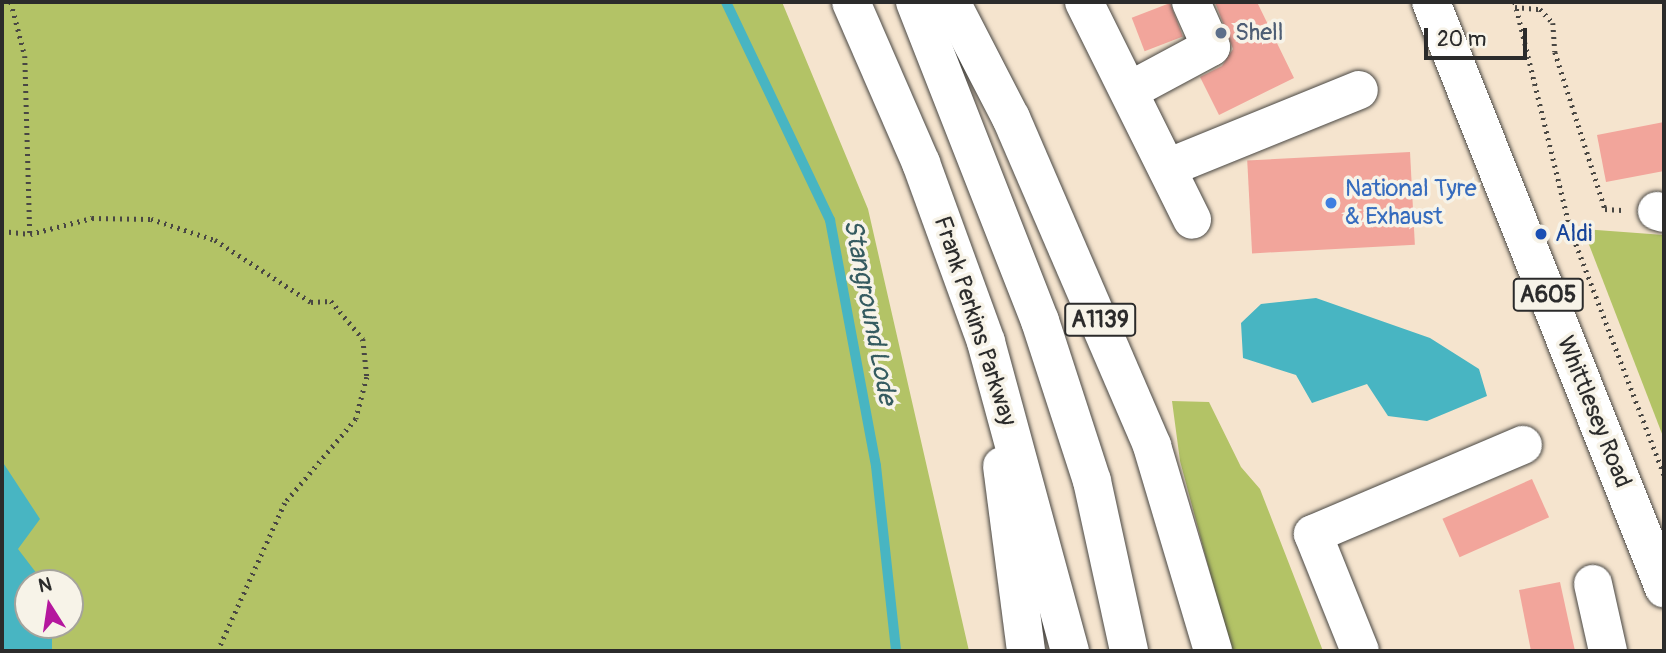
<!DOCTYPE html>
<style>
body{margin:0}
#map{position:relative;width:1666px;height:653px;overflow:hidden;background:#f5e4ce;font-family:Pangolin,sans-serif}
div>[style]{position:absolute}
.green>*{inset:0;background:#b3c366}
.water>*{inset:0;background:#48b5c2}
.stream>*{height:10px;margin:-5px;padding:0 5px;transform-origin:5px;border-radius:5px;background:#48b5c2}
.building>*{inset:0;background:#f2a59b;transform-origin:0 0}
.path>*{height:4.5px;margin-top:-2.25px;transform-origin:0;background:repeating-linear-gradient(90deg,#494743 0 2px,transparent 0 7px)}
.roads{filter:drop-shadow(0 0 2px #494743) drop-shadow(0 0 2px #494743)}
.minor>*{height:38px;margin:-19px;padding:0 19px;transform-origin:19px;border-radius:19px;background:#fff}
.major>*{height:38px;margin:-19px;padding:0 19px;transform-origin:19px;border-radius:19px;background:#fff}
.highway>*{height:38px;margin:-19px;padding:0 19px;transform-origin:19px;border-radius:19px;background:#fff}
.dots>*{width:19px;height:19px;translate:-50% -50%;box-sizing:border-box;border:4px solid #f7f3e8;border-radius:50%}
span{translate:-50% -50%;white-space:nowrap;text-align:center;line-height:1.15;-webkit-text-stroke:7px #f7f3e8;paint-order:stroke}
.shield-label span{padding:2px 5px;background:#f7f3e8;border:2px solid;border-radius:5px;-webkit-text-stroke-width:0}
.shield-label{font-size:23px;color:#2b2b2b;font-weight:700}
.service-label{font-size:24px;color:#4e5e75}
.left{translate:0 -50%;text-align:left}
.shop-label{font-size:24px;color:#366cbe}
.transit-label{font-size:24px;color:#164399}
.street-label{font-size:24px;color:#2b2b2b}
.water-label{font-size:26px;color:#355b60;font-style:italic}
.frame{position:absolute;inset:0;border:4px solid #2b2b2b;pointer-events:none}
.north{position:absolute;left:14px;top:569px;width:70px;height:70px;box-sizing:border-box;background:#f7f3e8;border:2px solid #a5a39c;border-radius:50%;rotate:348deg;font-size:19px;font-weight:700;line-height:28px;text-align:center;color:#2b2b2b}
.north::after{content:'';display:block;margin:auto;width:24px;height:32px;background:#b5179e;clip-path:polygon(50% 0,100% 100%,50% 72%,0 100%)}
.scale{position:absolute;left:1424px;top:28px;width:103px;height:32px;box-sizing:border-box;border:4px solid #2b2b2b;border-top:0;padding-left:9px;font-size:21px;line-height:24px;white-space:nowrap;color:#2b2b2b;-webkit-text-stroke:5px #f7f3e8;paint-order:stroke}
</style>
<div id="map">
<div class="green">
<i style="clip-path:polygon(evenodd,2px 2px,782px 2px,868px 209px,969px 651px,2px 651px,2px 2px,28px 583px,70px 583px,70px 625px,28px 625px,28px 583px)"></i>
<i style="clip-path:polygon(1583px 229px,1664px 235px,1664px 439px)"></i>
<i style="clip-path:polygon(1172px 401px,1209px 402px,1241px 467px,1260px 489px,1323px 651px,1231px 651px,1180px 461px)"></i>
</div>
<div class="water">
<i style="clip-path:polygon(1316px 298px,1430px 338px,1479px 369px,1487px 396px,1427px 421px,1388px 416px,1367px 384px,1312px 403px,1296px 375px,1243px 358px,1241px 323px,1261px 304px)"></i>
<i style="clip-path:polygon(2px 461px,40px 519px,18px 549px,44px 583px,28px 583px,28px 625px,52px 625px,52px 651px,2px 651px)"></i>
</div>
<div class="stream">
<i style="left:726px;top:2px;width:242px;rotate:64.5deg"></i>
<i style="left:830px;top:220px;width:250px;rotate:79.4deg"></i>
<i style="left:876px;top:466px;width:186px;rotate:83.8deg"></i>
</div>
<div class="building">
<i style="clip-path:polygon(1215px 2px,1257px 2px,1294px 78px,1219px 115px,1200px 77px,1222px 66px,1233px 49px)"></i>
<i style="left:1170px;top:3px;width:36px;height:41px;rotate:69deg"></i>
<i style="clip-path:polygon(1664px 122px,1664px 171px,1606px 182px,1597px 135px)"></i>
<i style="left:1410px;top:152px;width:93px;height:163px;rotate:87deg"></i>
<i style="left:1532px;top:479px;width:42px;height:98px;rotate:66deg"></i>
<i style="clip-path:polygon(1560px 582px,1575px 651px,1531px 651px,1519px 590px)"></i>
</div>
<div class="path">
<i style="left:11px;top:2px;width:56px;rotate:75.5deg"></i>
<i style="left:25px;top:56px;width:178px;rotate:88.4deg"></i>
<i style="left:1515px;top:2px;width:236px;rotate:76.3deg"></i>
<i style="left:1571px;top:231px;width:261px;rotate:69.1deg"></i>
<i style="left:1515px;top:7px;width:25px;rotate:5deg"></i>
<i style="left:1540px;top:9px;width:19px;rotate:47deg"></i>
<i style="left:1553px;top:23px;width:29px;rotate:86deg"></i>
<i style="left:1555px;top:52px;width:165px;rotate:72.3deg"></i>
<i style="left:1605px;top:209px;width:17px;rotate:3deg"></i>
<i style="left:2px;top:231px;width:28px;rotate:6deg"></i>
<i style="left:30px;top:234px;width:64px;rotate:-14.5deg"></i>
<i style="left:92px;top:218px;width:59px;rotate:1deg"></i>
<i style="left:151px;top:219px;width:67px;rotate:18.2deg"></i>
<i style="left:215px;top:240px;width:114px;rotate:32.9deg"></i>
<i style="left:311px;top:302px;width:20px;rotate:-3deg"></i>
<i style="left:331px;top:301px;width:50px;rotate:49.9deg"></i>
<i style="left:363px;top:339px;width:38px;rotate:84deg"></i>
<i style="left:367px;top:377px;width:43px;rotate:104.7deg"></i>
<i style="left:356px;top:419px;width:110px;rotate:130.2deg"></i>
<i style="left:285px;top:503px;width:162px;rotate:114.4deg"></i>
</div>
<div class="roads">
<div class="minor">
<i style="left:1084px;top:2px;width:243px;rotate:63.6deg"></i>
<i style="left:1129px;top:91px;width:93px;rotate:-28.2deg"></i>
<i style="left:1211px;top:47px;width:49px;rotate:-114deg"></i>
<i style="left:1167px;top:168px;width:207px;rotate:-22.1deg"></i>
<i style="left:1657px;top:211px;width:7px;rotate:16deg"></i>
<i style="left:1593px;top:584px;width:69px;rotate:77.4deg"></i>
<i style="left:1360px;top:651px;width:126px;rotate:-111.9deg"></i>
<i style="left:1313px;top:534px;width:228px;rotate:-23deg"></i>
</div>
<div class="major">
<i style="left:1431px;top:2px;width:631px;rotate:68.32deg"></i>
</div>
<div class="highway">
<i style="left:851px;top:2px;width:176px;rotate:66.5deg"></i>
<i style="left:921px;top:163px;width:190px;rotate:70deg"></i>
<i style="left:986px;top:342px;width:320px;rotate:74.8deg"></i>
<i style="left:915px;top:2px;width:343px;rotate:68.6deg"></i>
<i style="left:1040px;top:321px;width:168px;rotate:72deg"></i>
<i style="left:1092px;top:481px;width:174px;rotate:77.7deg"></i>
<i style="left:951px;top:2px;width:131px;rotate:62.7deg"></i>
<i style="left:1011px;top:118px;width:357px;rotate:66.7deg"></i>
<i style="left:1152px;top:446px;width:214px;rotate:73.4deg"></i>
<i style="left:1002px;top:466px;width:187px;rotate:82.6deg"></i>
</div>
</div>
<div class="dots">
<i style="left:1221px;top:33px;background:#5c6f8a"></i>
<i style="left:1331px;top:203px;background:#3f7fe0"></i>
<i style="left:1541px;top:234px;background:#1a4fb4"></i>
</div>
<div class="shield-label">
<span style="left:1548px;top:295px">A605</span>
<span style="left:1100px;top:320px">A1139</span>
</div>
<div class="service-label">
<span class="left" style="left:1235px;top:33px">Shell</span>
</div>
<div class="shop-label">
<span class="left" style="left:1345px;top:203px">National Tyre<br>&amp; Exhaust</span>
</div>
<div class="transit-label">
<span class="left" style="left:1555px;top:234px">Aldi</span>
</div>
<div class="street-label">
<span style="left:975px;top:321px;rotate:72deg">Frank Perkins Parkway</span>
<span style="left:1594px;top:412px;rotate:68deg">Whittlesey Road</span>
</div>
<div class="water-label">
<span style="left:869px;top:312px;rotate:79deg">Stanground Lode</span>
</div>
<div class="frame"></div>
<div class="north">N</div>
<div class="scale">20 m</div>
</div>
